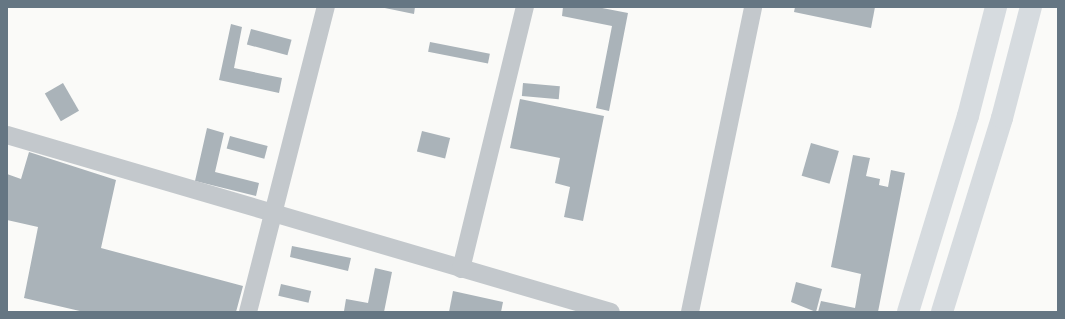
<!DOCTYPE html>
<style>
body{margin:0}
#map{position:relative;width:1065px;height:319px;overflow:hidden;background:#fafaf8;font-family:"Titillium Web",sans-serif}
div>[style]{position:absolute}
.building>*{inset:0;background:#aab3b9;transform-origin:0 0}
.minor>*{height:18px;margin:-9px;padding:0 9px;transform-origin:9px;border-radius:9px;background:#c3c8cc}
.secondary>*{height:22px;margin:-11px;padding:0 11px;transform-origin:11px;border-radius:11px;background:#d6dbdf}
span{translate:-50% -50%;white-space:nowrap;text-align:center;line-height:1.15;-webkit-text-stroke:4px #fff;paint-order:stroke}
.frame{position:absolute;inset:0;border:8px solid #657683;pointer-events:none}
</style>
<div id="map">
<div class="building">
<i style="clip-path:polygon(380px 7px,415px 7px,414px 14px)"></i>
<i style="clip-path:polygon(563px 7px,597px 7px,628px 13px,609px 111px,596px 108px,612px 26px,562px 16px)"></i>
<i style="clip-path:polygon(795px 7px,875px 7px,871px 28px,794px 12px)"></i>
<i style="clip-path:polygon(231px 24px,242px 27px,234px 68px,282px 78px,279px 93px,219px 80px)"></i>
<i style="left:251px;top:29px;width:42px;height:16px;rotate:15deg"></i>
<i style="left:430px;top:42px;width:61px;height:10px;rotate:11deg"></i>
<i style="left:63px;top:83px;width:32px;height:21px;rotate:60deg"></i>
<i style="left:523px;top:83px;width:37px;height:13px;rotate:5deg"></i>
<i style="clip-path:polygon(520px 99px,604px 116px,583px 221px,564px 217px,570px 187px,555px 183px,560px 158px,510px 148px)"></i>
<i style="clip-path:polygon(207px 128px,224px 133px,215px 172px,259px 183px,256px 196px,195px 181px)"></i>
<i style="left:422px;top:131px;width:29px;height:21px;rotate:14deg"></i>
<i style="left:230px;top:136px;width:39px;height:13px;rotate:15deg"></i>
<i style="left:811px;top:143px;width:29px;height:34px;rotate:16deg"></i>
<i style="clip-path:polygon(29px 152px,116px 180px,101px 248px,243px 286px,236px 312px,84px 312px,24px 298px,38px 227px,7px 220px,7px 174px,21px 179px)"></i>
<i style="clip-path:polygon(853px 155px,870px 158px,866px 176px,880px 179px,879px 185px,888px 187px,891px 170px,905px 173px,878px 312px,818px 312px,821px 301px,855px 308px,861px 274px,831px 267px)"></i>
<i style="clip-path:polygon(292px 246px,351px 258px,348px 271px,290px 257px)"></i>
<i style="clip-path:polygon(375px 268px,392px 272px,384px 312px,344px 311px,346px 299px,368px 303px)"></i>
<i style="clip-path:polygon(796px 282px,822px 289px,816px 312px,791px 302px)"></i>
<i style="left:281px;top:284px;width:31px;height:12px;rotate:13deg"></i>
<i style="clip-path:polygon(453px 291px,503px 302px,501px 312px,449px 312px)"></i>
</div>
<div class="minor">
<i style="left:7px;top:135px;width:629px;rotate:16.33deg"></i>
<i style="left:461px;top:269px;width:270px;rotate:-76.3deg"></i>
<i style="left:248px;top:312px;width:315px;rotate:-75.7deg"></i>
<i style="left:690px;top:312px;width:311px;rotate:-78.3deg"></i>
</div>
<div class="secondary">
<i style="left:908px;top:312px;width:205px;rotate:-73deg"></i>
<i style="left:968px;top:116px;width:113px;rotate:-75.6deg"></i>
<i style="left:942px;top:312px;width:203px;rotate:-72.8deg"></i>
<i style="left:1002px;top:118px;width:115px;rotate:-75.4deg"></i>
</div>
<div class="frame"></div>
</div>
